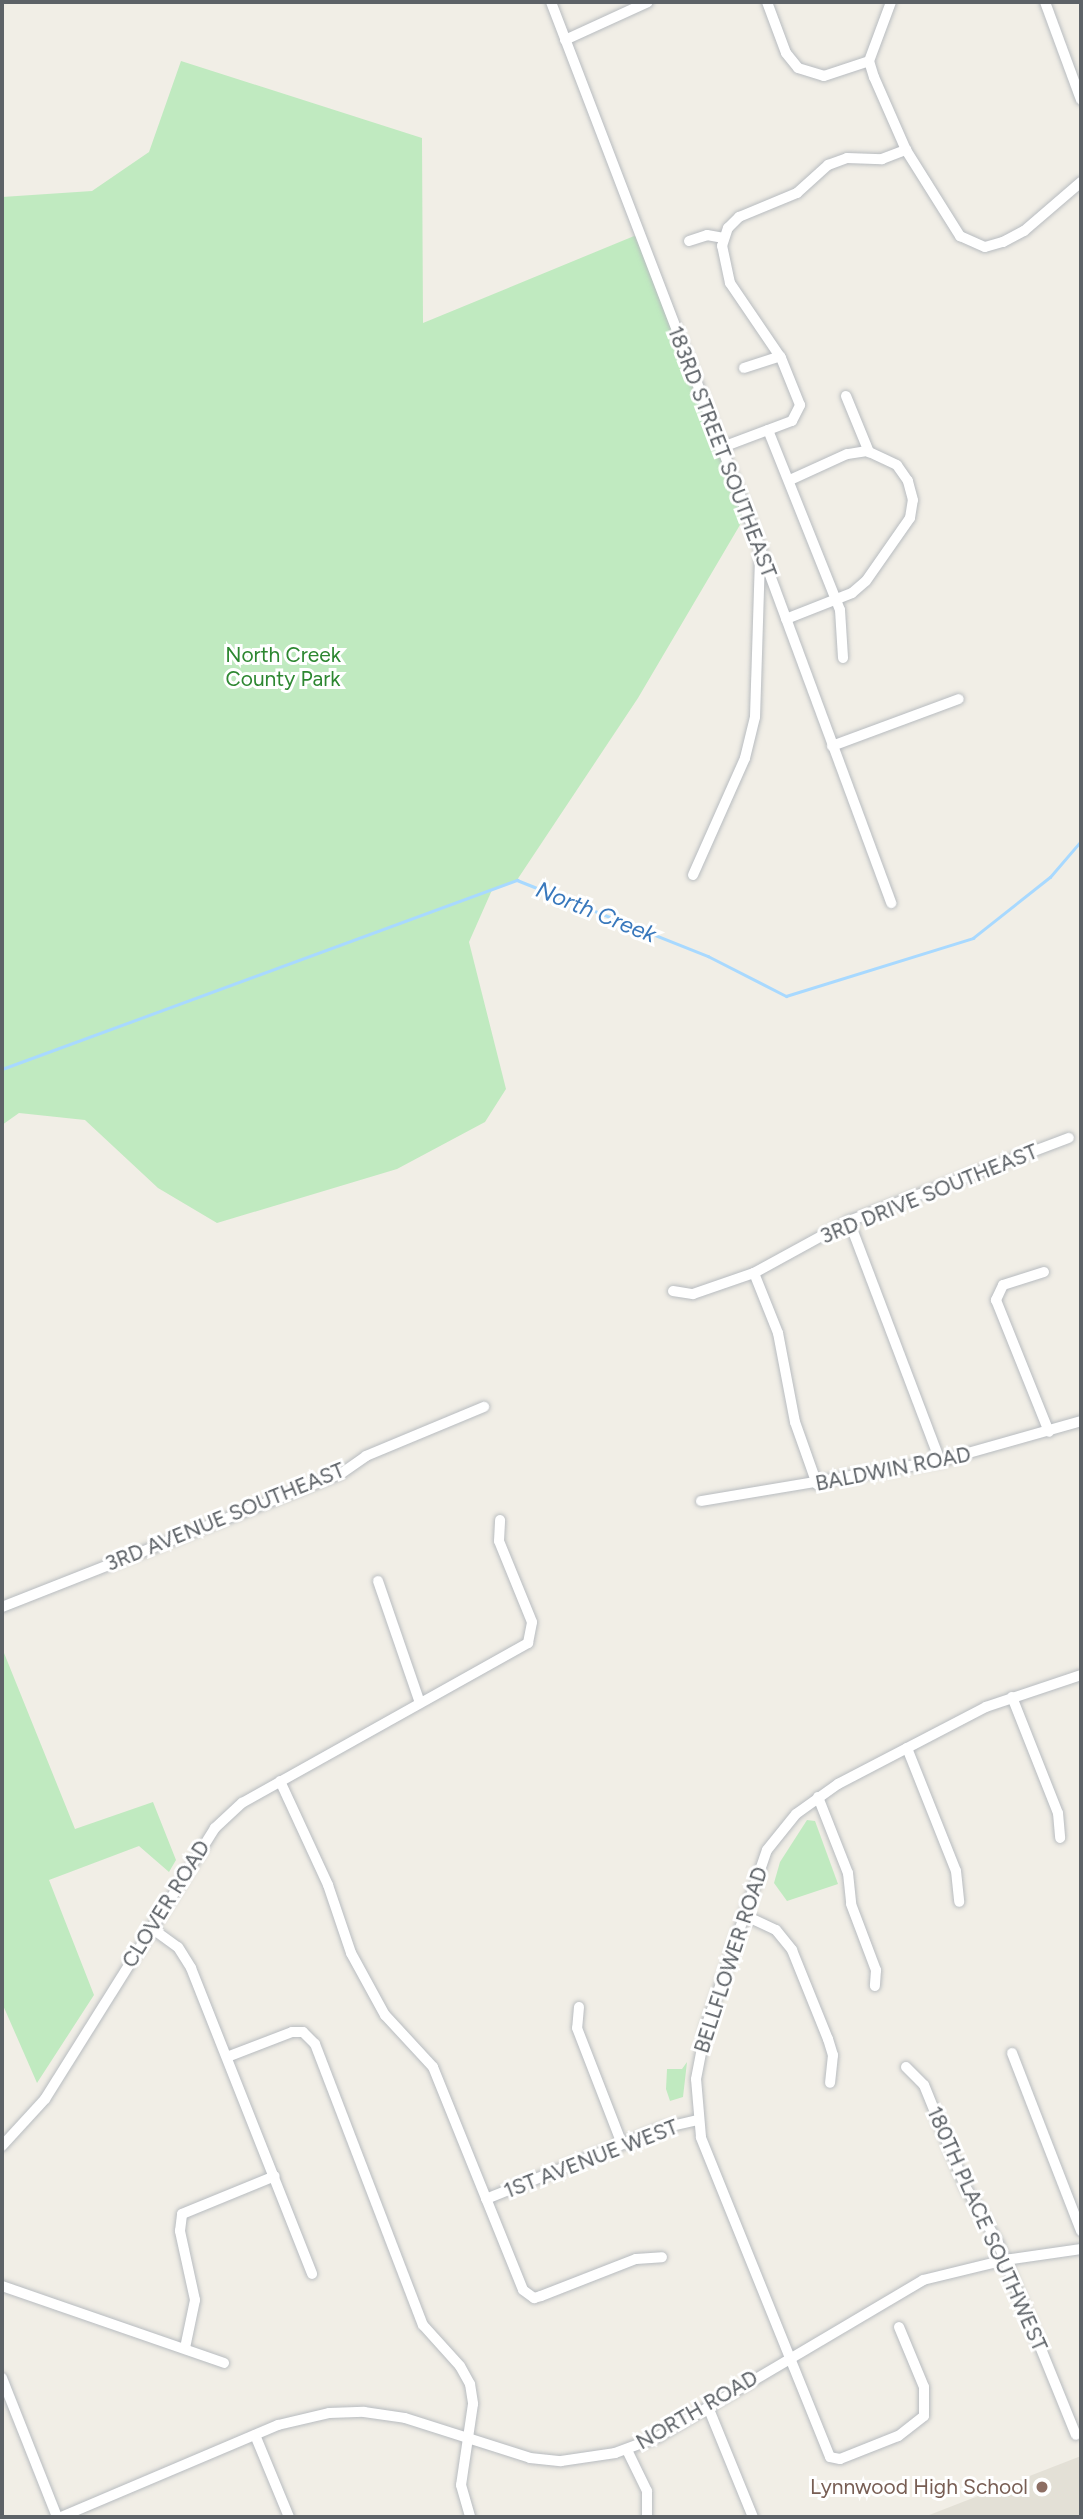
<!DOCTYPE html>
<style>
body{margin:0}
#map{position:relative;width:1083px;height:2519px;overflow:hidden;background:#f1eee6;font-family:Figtree,sans-serif}
div>[style]{position:absolute}
.education>*{inset:0;background:#e3e0d6}
.green>*{inset:0;background:#c0eac0}
.stream>*{height:2.5px;margin:-1.25px;padding:0 1.25px;transform-origin:1.25px;border-radius:1.25px;background:#a8d9ff}
.roads{filter:drop-shadow(0 0 2px #b8bcc0) drop-shadow(0 0 2px #b8bcc0)}
.minor>*{height:10px;margin:-5px;padding:0 5px;transform-origin:5px;border-radius:5px;background:#fff}
.dots>*{width:19px;height:19px;translate:-50% -50%;box-sizing:border-box;border:4px solid #fff;border-radius:50%}
span{translate:-50% -50%;white-space:nowrap;text-align:center;line-height:1.15;-webkit-text-stroke:6px #fff;paint-order:stroke}
.street-label{font-size:21px;color:#5d6267}
.park-label{font-size:21px;color:#2d8731}
.education-label{font-size:21px;color:#785e54}
.right{translate:-100% -50%;text-align:right}
.water-label{font-size:23px;color:#3978bc;font-style:italic}
.frame{position:absolute;inset:0;border:4px solid #5d6267;pointer-events:none}
</style>
<div id="map">
<div class="education">
<i style="clip-path:polygon(1081px 2456px,1081px 2517px,924px 2517px)"></i>
</div>
<div class="green">
<i style="clip-path:polygon(181px 61px,422px 138px,423px 323px,639px 234px,747px 513px,638px 698px,517px 880px,492px 890px,469px 942px,506px 1089px,485px 1122px,397px 1169px,217px 1223px,158px 1188px,85px 1120px,19px 1113px,2px 1125px,2px 197px,92px 191px,149px 152px)"></i>
<i style="clip-path:polygon(2px 1648px,75px 1829px,153px 1802px,176px 1860px,169px 1872px,139px 1846px,49px 1880px,94px 1995px,37px 2083px,2px 2003px)"></i>
<i style="clip-path:polygon(807px 1820px,815px 1821px,838px 1884px,787px 1901px,774px 1883px,780px 1862px)"></i>
<i style="clip-path:polygon(687px 2062px,683px 2097px,670px 2101px,666px 2089px,667px 2069px,682px 2069px)"></i>
</div>
<div class="stream">
<i style="left:2px;top:1069px;width:549px;rotate:-20.15deg"></i>
<i style="left:517px;top:880px;width:206px;rotate:21.7deg"></i>
<i style="left:708px;top:956px;width:88px;rotate:27.1deg"></i>
<i style="left:786px;top:996px;width:196px;rotate:-17.2deg"></i>
<i style="left:973px;top:938px;width:98px;rotate:-38.4deg"></i>
<i style="left:1050px;top:877px;width:48px;rotate:-49.3deg"></i>
</div>
<div class="roads">
<div class="minor">
<i style="left:551px;top:2px;width:547px;rotate:69.02deg"></i>
<i style="left:747px;top:513px;width:416px;rotate:69.7deg"></i>
<i style="left:767px;top:2px;width:54px;rotate:69.6deg"></i>
<i style="left:786px;top:53px;width:19px;rotate:51deg"></i>
<i style="left:798px;top:68px;width:27px;rotate:17deg"></i>
<i style="left:824px;top:76px;width:47px;rotate:-18.4deg"></i>
<i style="left:891px;top:2px;width:63px;rotate:110.4deg"></i>
<i style="left:869px;top:61px;width:17px;rotate:73deg"></i>
<i style="left:874px;top:77px;width:80px;rotate:66.3deg"></i>
<i style="left:906px;top:150px;width:102px;rotate:57.9deg"></i>
<i style="left:960px;top:236px;width:27px;rotate:24deg"></i>
<i style="left:985px;top:247px;width:19px;rotate:-16deg"></i>
<i style="left:1003px;top:242px;width:24px;rotate:-28deg"></i>
<i style="left:1024px;top:231px;width:75px;rotate:-40.7deg"></i>
<i style="left:1045px;top:2px;width:104px;rotate:69.8deg"></i>
<i style="left:565px;top:40px;width:91px;rotate:-24.6deg"></i>
<i style="left:689px;top:241px;width:19px;rotate:-18deg"></i>
<i style="left:707px;top:235px;width:17px;rotate:10deg"></i>
<i style="left:744px;top:368px;width:38px;rotate:-18deg"></i>
<i style="left:846px;top:396px;width:61px;rotate:67.7deg"></i>
<i style="left:768px;top:430px;width:194px;rotate:68.2deg"></i>
<i style="left:840px;top:610px;width:48px;rotate:86.4deg"></i>
<i style="left:720px;top:448px;width:77px;rotate:-20.6deg"></i>
<i style="left:792px;top:421px;width:18px;rotate:-63deg"></i>
<i style="left:800px;top:405px;width:51px;rotate:-112deg"></i>
<i style="left:781px;top:358px;width:91px;rotate:-124.2deg"></i>
<i style="left:730px;top:283px;width:38px;rotate:-102deg"></i>
<i style="left:722px;top:246px;width:19px;rotate:-72deg"></i>
<i style="left:728px;top:228px;width:16px;rotate:-45deg"></i>
<i style="left:739px;top:217px;width:63px;rotate:-22.5deg"></i>
<i style="left:797px;top:193px;width:42px;rotate:-42.1deg"></i>
<i style="left:828px;top:165px;width:20px;rotate:-20deg"></i>
<i style="left:847px;top:158px;width:35px;rotate:2deg"></i>
<i style="left:882px;top:159px;width:26px;rotate:-21deg"></i>
<i style="left:786px;top:619px;width:71px;rotate:-21.5deg"></i>
<i style="left:852px;top:593px;width:18px;rotate:-41deg"></i>
<i style="left:866px;top:581px;width:77px;rotate:-55.1deg"></i>
<i style="left:910px;top:518px;width:18px;rotate:-81deg"></i>
<i style="left:913px;top:500px;width:20px;rotate:-105deg"></i>
<i style="left:908px;top:481px;width:19px;rotate:-125deg"></i>
<i style="left:897px;top:465px;width:33px;rotate:-155deg"></i>
<i style="left:867px;top:451px;width:20px;rotate:171deg"></i>
<i style="left:847px;top:454px;width:63px;rotate:155.5deg"></i>
<i style="left:832px;top:746px;width:135px;rotate:-20.3deg"></i>
<i style="left:693px;top:875px;width:128px;rotate:-66deg"></i>
<i style="left:745px;top:758px;width:42px;rotate:-76.3deg"></i>
<i style="left:755px;top:717px;width:162px;rotate:-88.2deg"></i>
<i style="left:849px;top:1221px;width:257px;rotate:69.2deg"></i>
<i style="left:1044px;top:1272px;width:43px;rotate:162.4deg"></i>
<i style="left:1003px;top:1285px;width:17px;rotate:115deg"></i>
<i style="left:996px;top:1300px;width:142px;rotate:68.1deg"></i>
<i style="left:754px;top:1273px;width:65px;rotate:68.2deg"></i>
<i style="left:778px;top:1333px;width:91px;rotate:79.2deg"></i>
<i style="left:795px;top:1422px;width:66px;rotate:70.5deg"></i>
<i style="left:673px;top:1291px;width:20px;rotate:9deg"></i>
<i style="left:693px;top:1294px;width:65px;rotate:-19deg"></i>
<i style="left:754px;top:1273px;width:108px;rotate:-28.7deg"></i>
<i style="left:849px;top:1221px;width:235px;rotate:-20.7deg"></i>
<i style="left:701px;top:1501px;width:242px;rotate:-9.5deg"></i>
<i style="left:940px;top:1461px;width:147px;rotate:-15.8deg"></i>
<i style="left:378px;top:1581px;width:126px;rotate:71deg"></i>
<i style="left:2px;top:1607px;width:365px;rotate:-21.5deg"></i>
<i style="left:342px;top:1473px;width:29px;rotate:-35deg"></i>
<i style="left:366px;top:1456px;width:128px;rotate:-22.6deg"></i>
<i style="left:1012px;top:1697px;width:125px;rotate:68.4deg"></i>
<i style="left:1058px;top:1813px;width:25px;rotate:85deg"></i>
<i style="left:907px;top:1748px;width:132px;rotate:68.3deg"></i>
<i style="left:956px;top:1871px;width:31px;rotate:84deg"></i>
<i style="left:280px;top:1781px;width:115px;rotate:65.2deg"></i>
<i style="left:328px;top:1885px;width:72px;rotate:71.3deg"></i>
<i style="left:351px;top:1953px;width:71px;rotate:61.3deg"></i>
<i style="left:385px;top:2015px;width:71px;rotate:47.3deg"></i>
<i style="left:433px;top:2067px;width:240px;rotate:68deg"></i>
<i style="left:523px;top:2290px;width:14px;rotate:36deg"></i>
<i style="left:534px;top:2298px;width:7px;rotate:-16deg"></i>
<i style="left:541px;top:2296px;width:102px;rotate:-21.3deg"></i>
<i style="left:636px;top:2259px;width:26px;rotate:-4deg"></i>
<i style="left:818px;top:1797px;width:82px;rotate:68.5deg"></i>
<i style="left:848px;top:1873px;width:31px;rotate:84deg"></i>
<i style="left:851px;top:1904px;width:71px;rotate:69.3deg"></i>
<i style="left:876px;top:1970px;width:16px;rotate:94deg"></i>
<i style="left:746px;top:1916px;width:33px;rotate:25deg"></i>
<i style="left:776px;top:1930px;width:26px;rotate:51deg"></i>
<i style="left:792px;top:1950px;width:96px;rotate:68deg"></i>
<i style="left:828px;top:2039px;width:17px;rotate:73deg"></i>
<i style="left:833px;top:2055px;width:28px;rotate:96deg"></i>
<i style="left:150px;top:1927px;width:34px;rotate:36deg"></i>
<i style="left:178px;top:1947px;width:25px;rotate:58deg"></i>
<i style="left:191px;top:1968px;width:329px;rotate:68.4deg"></i>
<i style="left:579px;top:2007px;width:21px;rotate:95deg"></i>
<i style="left:577px;top:2028px;width:124px;rotate:68.8deg"></i>
<i style="left:1012px;top:2053px;width:191px;rotate:68.8deg"></i>
<i style="left:227px;top:2057px;width:70px;rotate:-21deg"></i>
<i style="left:292px;top:2032px;width:11px"></i>
<i style="left:303px;top:2032px;width:17px;rotate:45deg"></i>
<i style="left:315px;top:2044px;width:301px;rotate:69deg"></i>
<i style="left:423px;top:2325px;width:55px;rotate:47.9deg"></i>
<i style="left:460px;top:2366px;width:21px;rotate:61deg"></i>
<i style="left:470px;top:2384px;width:20px;rotate:81deg"></i>
<i style="left:473px;top:2404px;width:82px;rotate:98.4deg"></i>
<i style="left:461px;top:2485px;width:33px;rotate:74deg"></i>
<i style="left:906px;top:2067px;width:25px;rotate:45deg"></i>
<i style="left:924px;top:2085px;width:109px;rotate:67.9deg"></i>
<i style="left:965px;top:2186px;width:66px;rotate:59.9deg"></i>
<i style="left:998px;top:2243px;width:207px;rotate:67.9deg"></i>
<i style="left:2px;top:2146px;width:64px;rotate:-47.5deg"></i>
<i style="left:45px;top:2099px;width:320px;rotate:-57.9deg"></i>
<i style="left:215px;top:1828px;width:37px;rotate:-43deg"></i>
<i style="left:242px;top:1803px;width:328px;rotate:-29.2deg"></i>
<i style="left:528px;top:1643px;width:21px;rotate:-79deg"></i>
<i style="left:532px;top:1622px;width:87px;rotate:-112.2deg"></i>
<i style="left:499px;top:1541px;width:21px;rotate:-87deg"></i>
<i style="left:486px;top:2199px;width:191px;rotate:-21.9deg"></i>
<i style="left:663px;top:2128px;width:35px;rotate:-13deg"></i>
<i style="left:2px;top:2286px;width:235px;rotate:19.1deg"></i>
<i style="left:899px;top:2327px;width:65px;rotate:67.4deg"></i>
<i style="left:924px;top:2387px;width:29px;rotate:90deg"></i>
<i style="left:924px;top:2416px;width:33px;rotate:142deg"></i>
<i style="left:898px;top:2436px;width:62px;rotate:158.4deg"></i>
<i style="left:840px;top:2459px;width:10px;rotate:-169deg"></i>
<i style="left:830px;top:2457px;width:345px;rotate:-112deg"></i>
<i style="left:701px;top:2137px;width:58px;rotate:-94.9deg"></i>
<i style="left:696px;top:2079px;width:53px;rotate:-79.1deg"></i>
<i style="left:706px;top:2027px;width:187px;rotate:-71deg"></i>
<i style="left:767px;top:1850px;width:46px;rotate:-51.1deg"></i>
<i style="left:796px;top:1814px;width:52px;rotate:-35.5deg"></i>
<i style="left:838px;top:1784px;width:167px;rotate:-27.5deg"></i>
<i style="left:986px;top:1707px;width:100px;rotate:-18.6deg"></i>
<i style="left:185px;top:2348px;width:49px;rotate:-78.2deg"></i>
<i style="left:195px;top:2300px;width:71px;rotate:-102.3deg"></i>
<i style="left:180px;top:2231px;width:17px;rotate:-83deg"></i>
<i style="left:182px;top:2214px;width:100px;rotate:-22.2deg"></i>
<i style="left:2px;top:2378px;width:149px;rotate:68.4deg"></i>
<i style="left:708px;top:2407px;width:119px;rotate:67.8deg"></i>
<i style="left:255px;top:2435px;width:89px;rotate:67.5deg"></i>
<i style="left:627px;top:2450px;width:46px;rotate:64deg"></i>
<i style="left:647px;top:2491px;width:26px;rotate:90deg"></i>
<i style="left:61px;top:2517px;width:236px;rotate:-23deg"></i>
<i style="left:278px;top:2425px;width:52px;rotate:-13.2deg"></i>
<i style="left:329px;top:2413px;width:35px;rotate:-2deg"></i>
<i style="left:364px;top:2412px;width:41px;rotate:8.3deg"></i>
<i style="left:405px;top:2418px;width:131px;rotate:17.7deg"></i>
<i style="left:530px;top:2458px;width:31px;rotate:6deg"></i>
<i style="left:561px;top:2461px;width:55px;rotate:-8.4deg"></i>
<i style="left:615px;top:2453px;width:46px;rotate:-20.4deg"></i>
<i style="left:658px;top:2437px;width:308px;rotate:-30.6deg"></i>
<i style="left:923px;top:2280px;width:84px;rotate:-13.7deg"></i>
<i style="left:1005px;top:2260px;width:77px;rotate:-8.2deg"></i>
</div>
</div>
<div class="dots">
<i style="left:1042px;top:2487px;background:#8d6e63"></i>
</div>
<div class="street-label">
<span style="left:722px;top:452px;rotate:69deg">183RD STREET SOUTHEAST</span>
<span style="left:929px;top:1194px;rotate:-22deg">3RD DRIVE SOUTHEAST</span>
<span style="left:893px;top:1469px;rotate:-11deg">BALDWIN ROAD</span>
<span style="left:225px;top:1517px;rotate:-22deg">3RD AVENUE SOUTHEAST</span>
<span style="left:166px;top:1904px;rotate:-58deg">CLOVER ROAD</span>
<span style="left:731px;top:1960px;rotate:-72deg">BELLFLOWER ROAD</span>
<span style="left:591px;top:2159px;rotate:-21deg">1ST AVENUE WEST</span>
<span style="left:987px;top:2229px;rotate:66deg">180TH PLACE SOUTHWEST</span>
<span style="left:697px;top:2410px;rotate:-30deg">NORTH ROAD</span>
</div>
<div class="park-label">
<span style="left:283px;top:667px">North Creek<br>County Park</span>
</div>
<div class="education-label">
<span class="right" style="left:1028px;top:2487px">Lynnwood High School</span>
</div>
<div class="water-label">
<span style="left:596px;top:912px;rotate:22deg">North Creek</span>
</div>
<div class="frame"></div>
</div>
